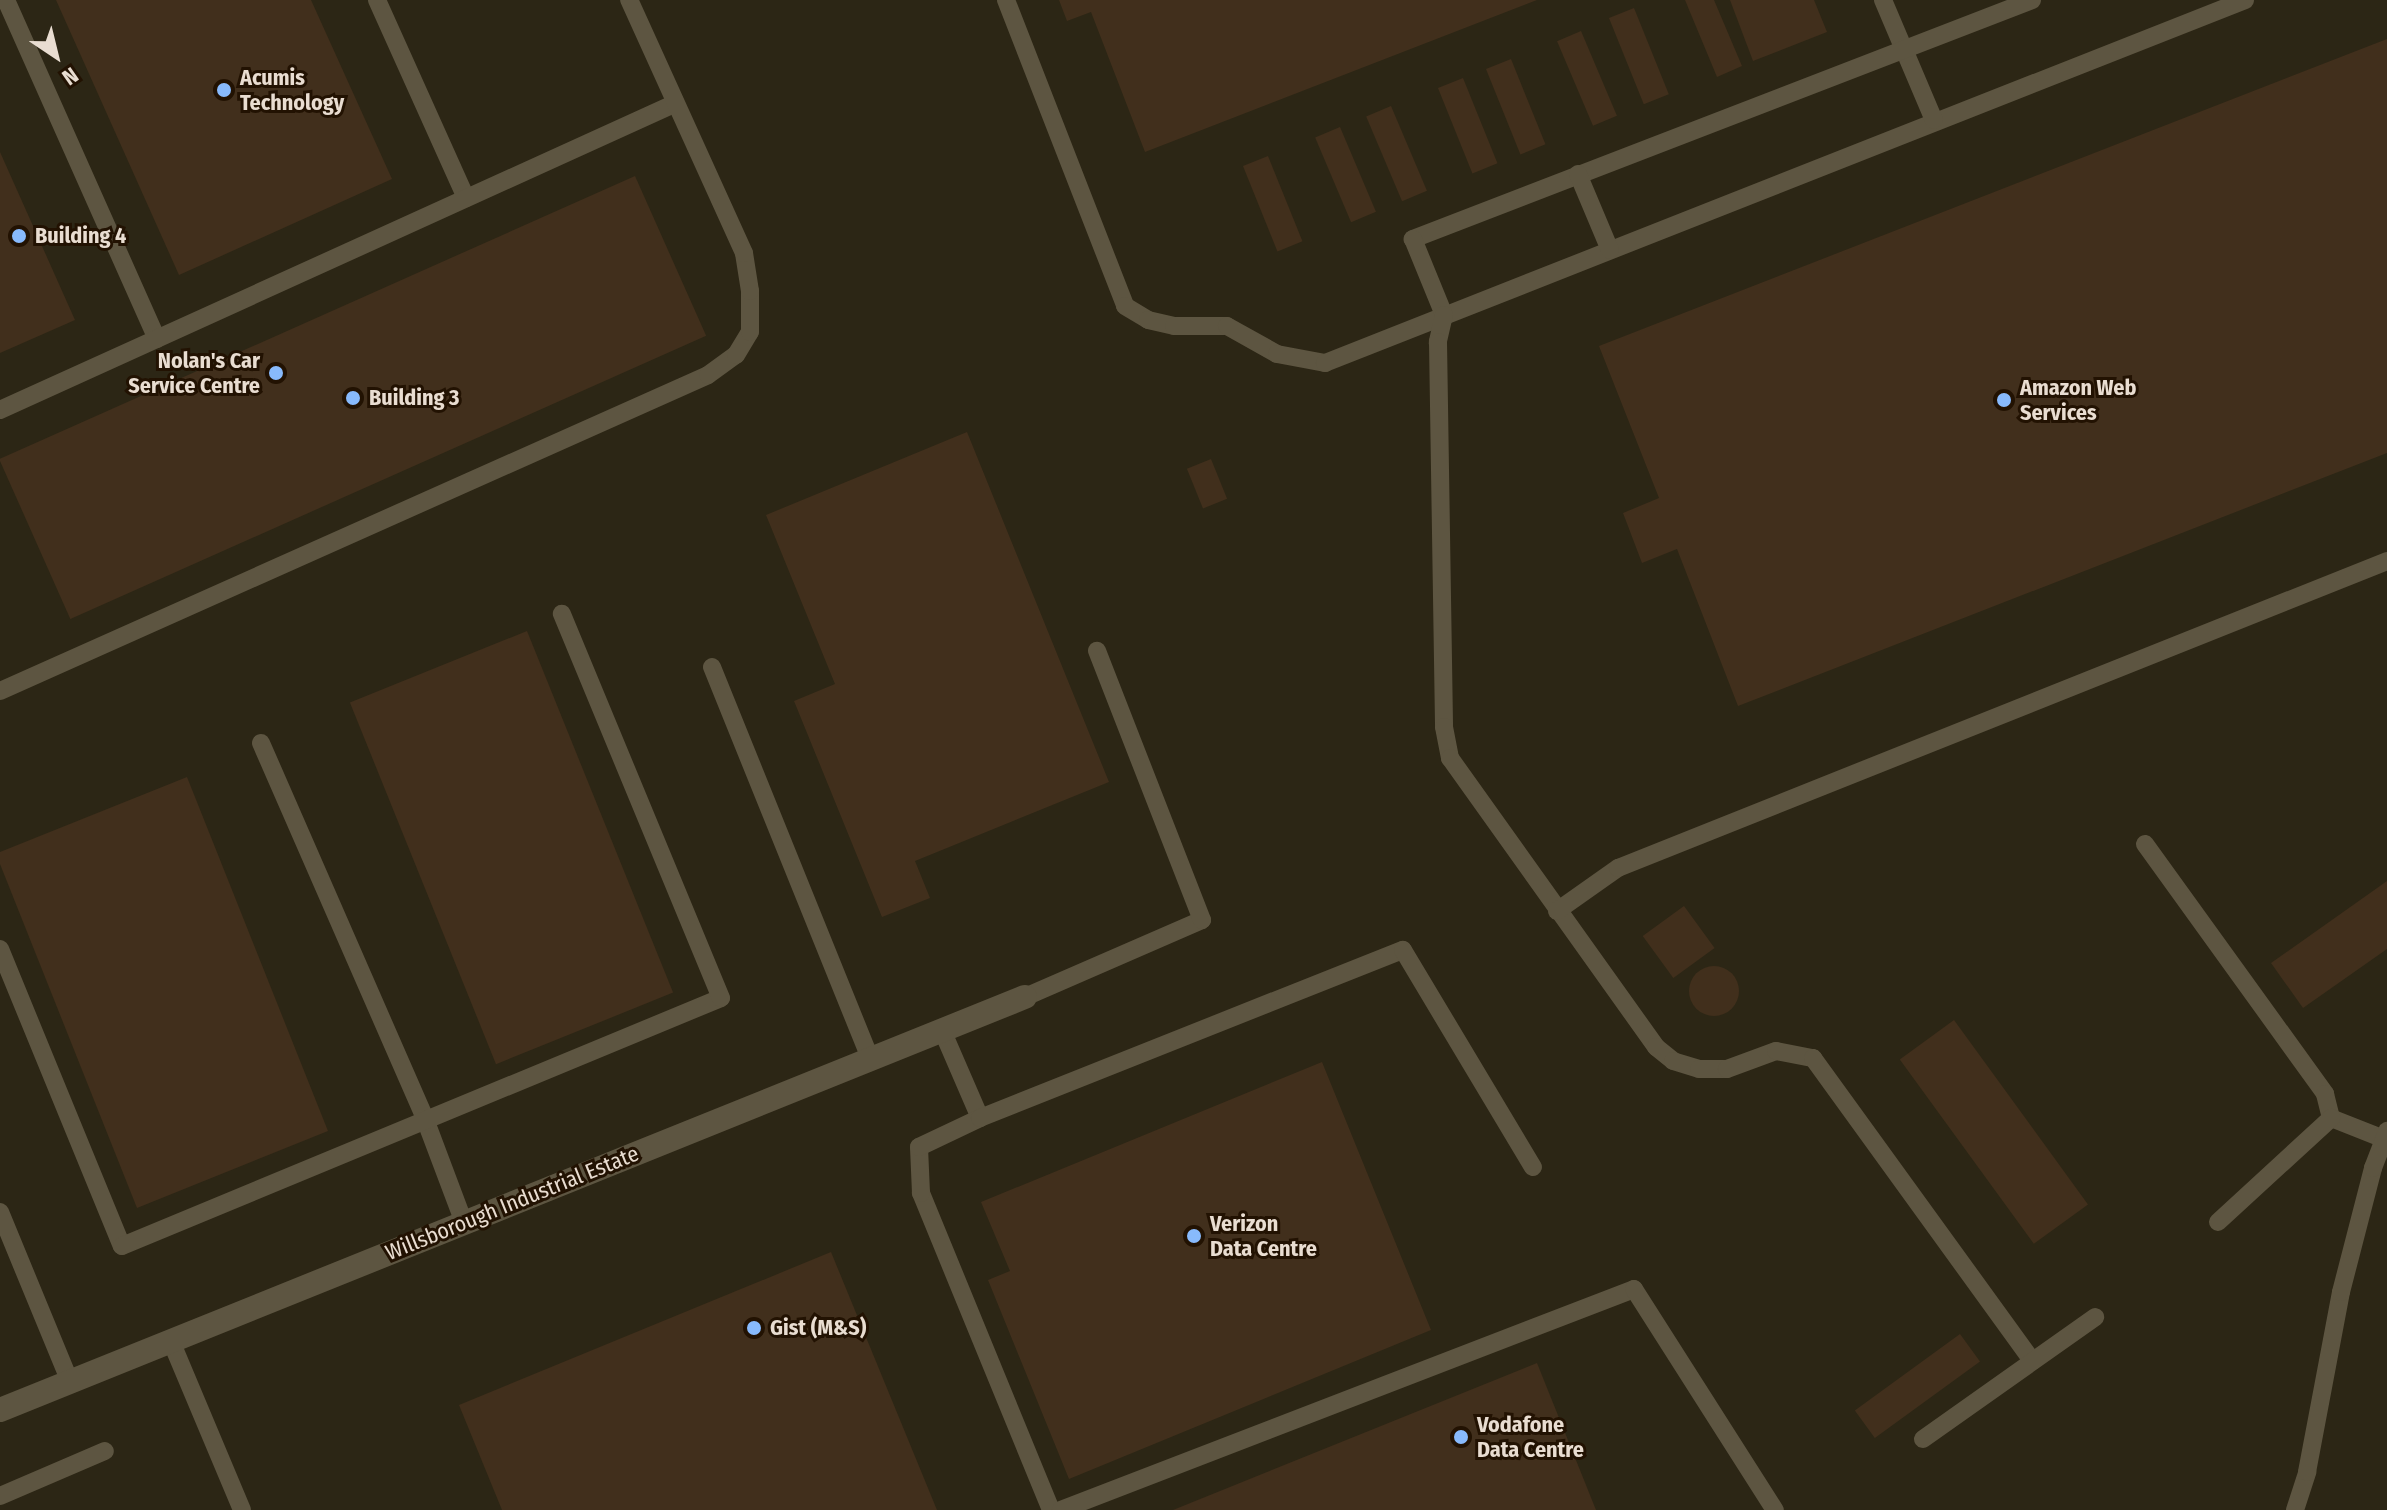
<!DOCTYPE html>
<style>
body{margin:0}
#map{position:relative;width:2387px;height:1510px;overflow:hidden;background:#2c1b08;font-family:"Fira Sans Condensed",sans-serif}
div>[style]{position:absolute}
.industrial>*{inset:0;background:#2c2615;transform-origin:0 0}
.building>*{inset:0;background:#412f1c;transform-origin:0 0}
.round{border-radius:50%}
.lane>*{height:18px;margin:-9px;padding:0 9px;transform-origin:9px;border-radius:9px;background:#5d5541}
.street>*{height:24px;margin:-12px;padding:0 12px;transform-origin:12px;border-radius:12px;background:#5d5541}
.dots>*{width:22px;height:22px;translate:-50% -50%;box-sizing:border-box;border:4px solid #221202;border-radius:50%}
span{translate:-50% -50%;white-space:nowrap;text-align:center;line-height:1.15;-webkit-text-stroke:6px #221202;paint-order:stroke}
.poi-label{font-size:22px;color:#e9ddd1;font-weight:700}
.left{translate:0 -50%;text-align:left}
.right{translate:-100% -50%;text-align:right}
.street-label{font-size:22px;color:#e9ddd1}
.north{position:absolute;left:16px;top:16px;width:80px;height:80px;-webkit-text-stroke:6px #221202;paint-order:stroke;rotate:145deg;font-size:22px;font-weight:700;line-height:32px;text-align:center;color:#e9ddd1}
.north::after{content:'';display:block;margin:auto;width:28px;height:36px;background:#e9ddd1;clip-path:polygon(50% 0,100% 100%,50% 72%,0 100%)}
</style>
<div id="map">
<div class="industrial">
<i style="left:0;top:0;width:2387px;height:1510px"></i>
</div>
<div class="building">
<i style="clip-path:polygon(56px 0,311px 0,392px 179px,179px 275px)"></i>
<i style="clip-path:polygon(1059px 0,1537px 0,1145px 152px,1091px 12px,1067px 21px)"></i>
<i style="clip-path:polygon(1685px 0,1714px 0,1742px 66px,1717px 77px)"></i>
<i style="clip-path:polygon(1730px 0,1814px 0,1827px 32px,1753px 61px)"></i>
<i style="left:1634px;top:8px;width:93px;height:27px;rotate:68deg"></i>
<i style="left:1581px;top:31px;width:92px;height:26px;rotate:67deg"></i>
<i style="clip-path:polygon(2387px 39px,2387px 453px,1738px 706px,1677px 549px,1642px 563px,1623px 513px,1659px 498px,1599px 346px)"></i>
<i style="left:1511px;top:59px;width:92px;height:27px;rotate:68deg"></i>
<i style="left:1463px;top:78px;width:92px;height:27px;rotate:68deg"></i>
<i style="left:1391px;top:106px;width:92px;height:27px;rotate:67deg"></i>
<i style="left:1340px;top:127px;width:92px;height:27px;rotate:67deg"></i>
<i style="clip-path:polygon(0 152px,75px 320px,0 353px)"></i>
<i style="left:1268px;top:156px;width:92px;height:27px;rotate:68deg"></i>
<i style="left:635px;top:176px;width:175px;height:696px;rotate:66deg"></i>
<i style="clip-path:polygon(967px 432px,1109px 782px,915px 861px,930px 898px,882px 917px,794px 701px,835px 684px,766px 515px)"></i>
<i style="left:1211px;top:459px;width:43px;height:26px;rotate:68deg"></i>
<i style="left:527px;top:631px;width:390px;height:191px;rotate:68deg"></i>
<i style="clip-path:polygon(187px 777px,328px 1131px,137px 1208px,0 864px,0 852px)"></i>
<i style="clip-path:polygon(2387px 881px,2387px 949px,2303px 1008px,2271px 963px)"></i>
<i style="left:1684px;top:906px;width:52px;height:51px;rotate:54deg"></i>
<i class="round" style="left:1689px;top:966px;width:50px;height:50px"></i>
<i style="left:1954px;top:1020px;width:228px;height:67px;rotate:54deg"></i>
<i style="clip-path:polygon(1322px 1062px,1431px 1330px,1069px 1479px,988px 1280px,1010px 1271px,981px 1202px)"></i>
<i style="clip-path:polygon(831px 1252px,937px 1510px,502px 1510px,459px 1405px)"></i>
<i style="left:1960px;top:1334px;width:34px;height:130px;rotate:54deg"></i>
<i style="clip-path:polygon(1537px 1363px,1596px 1510px,1173px 1510px)"></i>
</div>
<div class="lane">
<i style="left:6px;top:0;width:371px;rotate:66deg"></i>
<i style="left:377px;top:0;width:217px;rotate:65.8deg"></i>
<i style="left:1006px;top:0;width:328px;rotate:68.7deg"></i>
<i style="left:1125px;top:306px;width:27px;rotate:31deg"></i>
<i style="left:1148px;top:320px;width:27px;rotate:13deg"></i>
<i style="left:1174px;top:326px;width:53px"></i>
<i style="left:1227px;top:326px;width:57px;rotate:29.2deg"></i>
<i style="left:1277px;top:354px;width:49px;rotate:10.6deg"></i>
<i style="left:1325px;top:363px;width:989px;rotate:-21.53deg"></i>
<i style="left:1883px;top:0;width:130px;rotate:67deg"></i>
<i style="left:2032px;top:0;width:664px;rotate:158.89deg"></i>
<i style="left:1413px;top:239px;width:82px;rotate:67.8deg"></i>
<i style="left:1444px;top:315px;width:28px;rotate:103deg"></i>
<i style="left:1438px;top:342px;width:385px;rotate:89.1deg"></i>
<i style="left:1444px;top:727px;width:32px;rotate:79deg"></i>
<i style="left:1450px;top:758px;width:355px;rotate:54.5deg"></i>
<i style="left:1656px;top:1047px;width:22px;rotate:39deg"></i>
<i style="left:1673px;top:1061px;width:27px;rotate:17deg"></i>
<i style="left:1699px;top:1069px;width:28px"></i>
<i style="left:1727px;top:1069px;width:52px;rotate:-20.2deg"></i>
<i style="left:1776px;top:1051px;width:38px;rotate:11deg"></i>
<i style="left:1813px;top:1058px;width:374px;rotate:54.1deg"></i>
<i style="left:1578px;top:174px;width:82px;rotate:67.2deg"></i>
<i style="left:0;top:410px;width:740px;rotate:-24.42deg"></i>
<i style="left:712px;top:667px;width:423px;rotate:68deg"></i>
<i style="left:0;top:691px;width:775px;rotate:-24.05deg"></i>
<i style="left:708px;top:375px;width:34px;rotate:-36deg"></i>
<i style="left:736px;top:355px;width:27px;rotate:-59deg"></i>
<i style="left:750px;top:332px;width:41px;rotate:-90deg"></i>
<i style="left:750px;top:291px;width:38px;rotate:-99deg"></i>
<i style="left:744px;top:253px;width:278px;rotate:-114.4deg"></i>
<i style="left:261px;top:743px;width:410px;rotate:66.4deg"></i>
<i style="left:425px;top:1119px;width:111px;rotate:69.4deg"></i>
<i style="left:2145px;top:844px;width:308px;rotate:54.2deg"></i>
<i style="left:2325px;top:1094px;width:25px;rotate:76deg"></i>
<i style="left:2331px;top:1118px;width:57px;rotate:21.6deg"></i>
<i style="left:1557px;top:911px;width:75px;rotate:-35.2deg"></i>
<i style="left:1618px;top:868px;width:828px;rotate:-21.76deg"></i>
<i style="left:0;top:949px;width:321px;rotate:67.7deg"></i>
<i style="left:122px;top:1246px;width:648px;rotate:-22.49deg"></i>
<i style="left:721px;top:998px;width:416px;rotate:-112.5deg"></i>
<i style="left:1025px;top:997px;width:193px;rotate:-23.5deg"></i>
<i style="left:1202px;top:920px;width:289px;rotate:-111.3deg"></i>
<i style="left:942px;top:1030px;width:96px;rotate:66.6deg"></i>
<i style="left:0;top:1212px;width:184px;rotate:67.6deg"></i>
<i style="left:2218px;top:1222px;width:154px;rotate:-42.6deg"></i>
<i style="left:171px;top:1341px;width:183px;rotate:67.2deg"></i>
<i style="left:1923px;top:1439px;width:211px;rotate:-35.3deg"></i>
<i style="left:0;top:1496px;width:114px;rotate:-23.2deg"></i>
<i style="left:1051px;top:1510px;width:343px;rotate:-112.3deg"></i>
<i style="left:921px;top:1193px;width:46px;rotate:-92.5deg"></i>
<i style="left:919px;top:1147px;width:68px;rotate:-25.4deg"></i>
<i style="left:980px;top:1118px;width:455px;rotate:-21.7deg"></i>
<i style="left:1403px;top:950px;width:253px;rotate:59.1deg"></i>
<i style="left:1061px;top:1510px;width:614px;rotate:-21.09deg"></i>
<i style="left:1634px;top:1289px;width:262px;rotate:57.5deg"></i>
<i style="left:2295px;top:1510px;width:40px;rotate:-72deg"></i>
<i style="left:2307px;top:1472px;width:183px;rotate:-79.3deg"></i>
<i style="left:2341px;top:1292px;width:128px;rotate:-75.5deg"></i>
<i style="left:2373px;top:1168px;width:40px;rotate:-69deg"></i>
</div>
<div class="street">
<i style="left:0;top:1410px;width:1105px;rotate:-21.95deg"></i>
</div>
<div class="dots">
<i style="left:224px;top:90px;background:#88bafc"></i>
<i style="left:19px;top:236px;background:#88bafc"></i>
<i style="left:276px;top:373px;background:#88bafc"></i>
<i style="left:353px;top:398px;background:#88bafc"></i>
<i style="left:2004px;top:400px;background:#88bafc"></i>
<i style="left:1194px;top:1236px;background:#88bafc"></i>
<i style="left:754px;top:1328px;background:#88bafc"></i>
<i style="left:1461px;top:1437px;background:#88bafc"></i>
</div>
<div class="poi-label">
<span class="left" style="left:240px;top:90px">Acumis<br>Technology</span>
<span class="left" style="left:35px;top:236px">Building 4</span>
<span class="right" style="left:260px;top:373px">Nolan's Car<br>Service Centre</span>
<span class="left" style="left:2020px;top:400px">Amazon Web<br>Services</span>
<span class="left" style="left:369px;top:398px">Building 3</span>
<span class="left" style="left:1210px;top:1236px">Verizon<br>Data Centre</span>
<span class="left" style="left:770px;top:1328px">Gist (M&amp;S)</span>
<span class="left" style="left:1477px;top:1437px">Vodafone<br>Data Centre</span>
</div>
<div class="street-label">
<span style="left:512px;top:1203px;rotate:-22deg">Willsborough Industrial Estate</span>
</div>
<div class="north">N</div>
</div>
